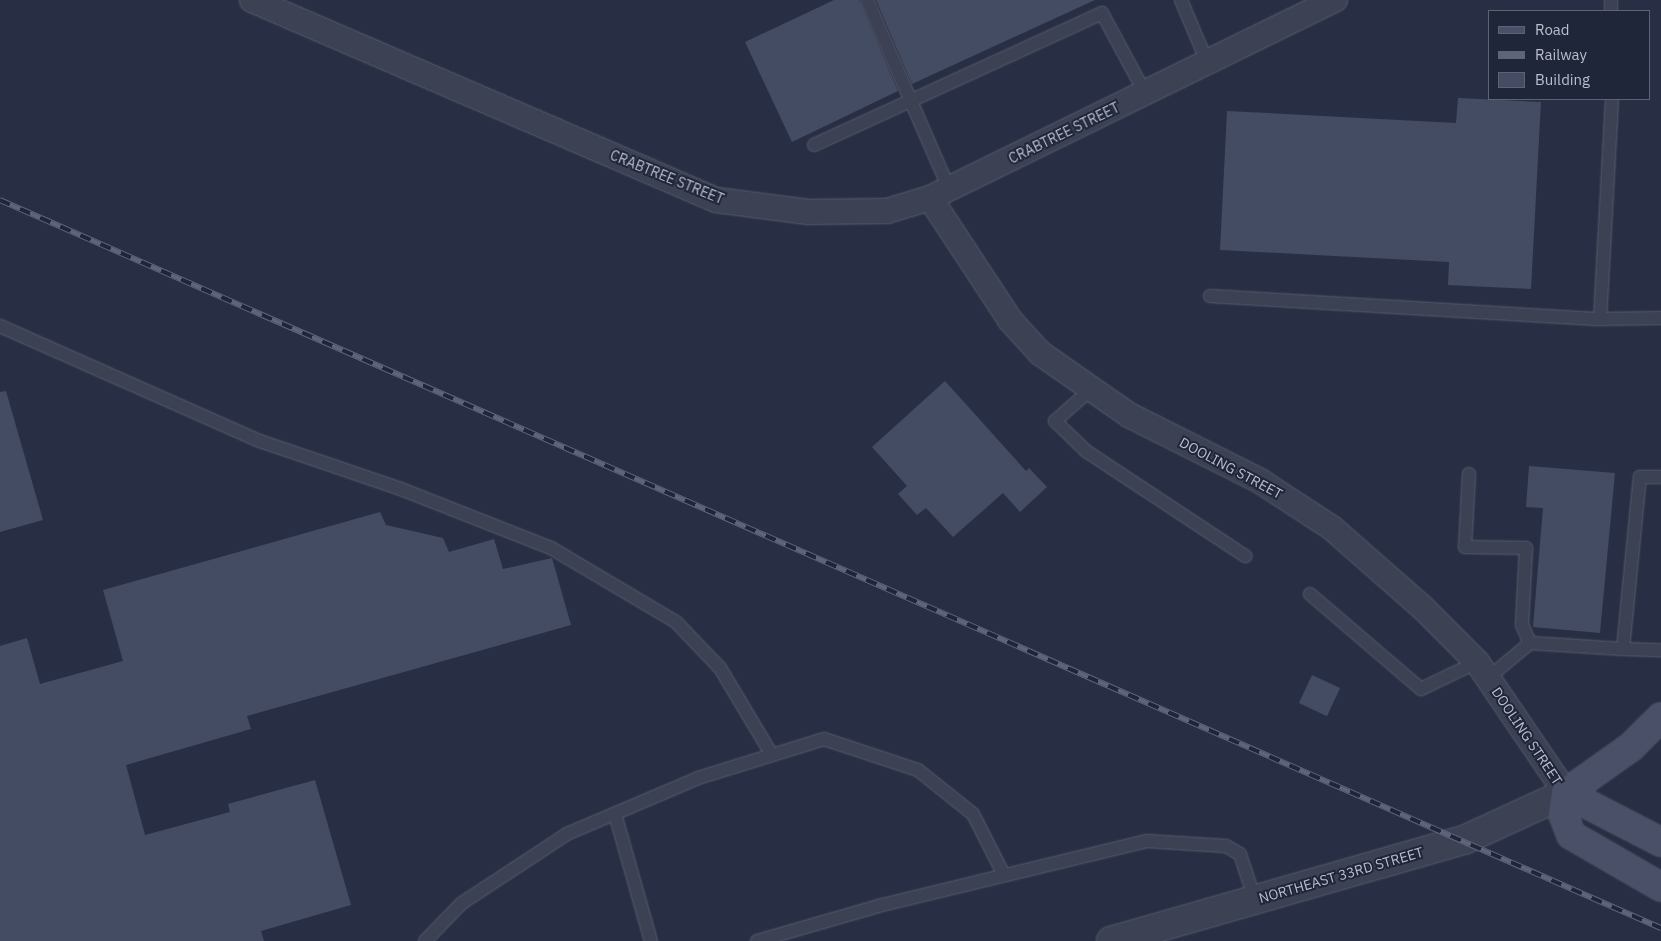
<!DOCTYPE html>
<style>
body{margin:0}
#map{position:relative;width:1661px;height:941px;overflow:hidden;background:#282f44;font-family:"IBM Plex Sans",sans-serif}
div>[style]{position:absolute}
.building>*{inset:0;background:#444c64;transform-origin:0 0}
.roads{filter:drop-shadow(0 0 1px #585c6e) drop-shadow(0 0 1px #585c6e)}
.service>*{height:12px;margin:-6px;padding:0 6px;transform-origin:6px;border-radius:6px;background:#3c4254}
.minor>*{height:24px;margin:-12px;padding:0 12px;transform-origin:12px;border-radius:12px;background:#3c4254}
.tertiary>*{height:28px;margin:-14px;padding:0 14px;transform-origin:14px;border-radius:14px;background:#3c4254}
.secondary>*{height:28px;margin:-14px;padding:0 14px;transform-origin:14px;border-radius:14px;background:#4a5067}
.rail>*{height:5.5px;margin-top:-2.75px;transform-origin:0;background:repeating-linear-gradient(90deg,#202639 0 11px,#5e657b 0 22px);box-sizing:border-box;border-block:1px solid #5e657b}
span{translate:-50% -50%;white-space:nowrap;text-align:center;line-height:1.15;-webkit-text-stroke:4px #202639;paint-order:stroke}
.street-label{font-size:14px;color:#babecd}
.legend{position:absolute;left:1488px;top:10px;width:162px;height:90px;box-sizing:border-box;background:#202639;border:1px solid #5e6374;margin:0;padding:6px 9px;list-style:none;font-size:15px;color:#babecd}
.legend li{display:flex;align-items:center;gap:10px;height:25px}
.legend b{width:25px;border:1px solid #5e6374}
</style>
<div id="map">
<div class="building">
<i style="clip-path:polygon(834px 0,859px 0,898px 91px,792px 142px,745px 42px)"></i>
<i style="clip-path:polygon(876px 0,1095px 0,912px 84px)"></i>
<i style="clip-path:polygon(1458px 98px,1541px 102px,1531px 289px,1448px 285px,1449px 262px,1220px 250px,1227px 111px,1456px 123px)"></i>
<i style="clip-path:polygon(945px 381px,1026px 471px,1029px 468px,1047px 487px,1020px 512px,1003px 493px,953px 537px,926px 508px,917px 515px,898px 494px,907px 486px,872px 447px)"></i>
<i style="clip-path:polygon(6px 391px,43px 520px,0 532px,0 392px)"></i>
<i style="clip-path:polygon(1529px 466px,1615px 473px,1600px 633px,1533px 627px,1543px 508px,1526px 507px)"></i>
<i style="clip-path:polygon(380px 512px,386px 525px,443px 538px,449px 552px,494px 539px,503px 569px,552px 558px,571px 625px,247px 716px,251px 729px,126px 765px,145px 835px,230px 812px,228px 804px,315px 780px,351px 905px,261px 931px,264px 941px,0 941px,0 646px,27px 638px,40px 684px,123px 661px,103px 590px)"></i>
<i style="left:1312px;top:675px;width:31px;height:31px;rotate:25deg"></i>
</div>
<div class="roads">
<div class="service">
<i style="left:867px;top:0;width:206px;rotate:66.5deg"></i>
<i style="left:1181px;top:0;width:67px;rotate:67.2deg"></i>
<i style="left:1611px;top:0;width:11px;rotate:90deg"></i>
<i style="left:1612px;top:99px;width:220px;rotate:93.1deg"></i>
<i style="left:1600px;top:319px;width:61px;rotate:-0.9deg"></i>
<i style="left:814px;top:145px;width:317px;rotate:-24.6deg"></i>
<i style="left:1102px;top:13px;width:91px;rotate:61.7deg"></i>
<i style="left:1210px;top:296px;width:391px;rotate:3.4deg"></i>
<i style="left:0;top:326px;width:284px;rotate:23.9deg"></i>
<i style="left:260px;top:441px;width:149px;rotate:18.8deg"></i>
<i style="left:401px;top:489px;width:161px;rotate:21.5deg"></i>
<i style="left:551px;top:548px;width:145px;rotate:30.6deg"></i>
<i style="left:676px;top:622px;width:64px;rotate:46.3deg"></i>
<i style="left:720px;top:668px;width:101px;rotate:59.1deg"></i>
<i style="left:1090px;top:390px;width:47px;rotate:138.5deg"></i>
<i style="left:1055px;top:421px;width:43px;rotate:44.1deg"></i>
<i style="left:1086px;top:451px;width:191px;rotate:33.4deg"></i>
<i style="left:1469px;top:474px;width:73px;rotate:93.1deg"></i>
<i style="left:1465px;top:547px;width:61px;rotate:0.9deg"></i>
<i style="left:1526px;top:548px;width:77px;rotate:93deg"></i>
<i style="left:1522px;top:625px;width:20px;rotate:66deg"></i>
<i style="left:1310px;top:594px;width:146px;rotate:40.6deg"></i>
<i style="left:1421px;top:689px;width:62px;rotate:-25.7deg"></i>
<i style="left:1623px;top:649px;width:38px;rotate:2deg"></i>
<i style="left:1488px;top:678px;width:55px;rotate:-39.8deg"></i>
<i style="left:1530px;top:643px;width:93px;rotate:3.7deg"></i>
<i style="left:1623px;top:649px;width:173px;rotate:-84.4deg"></i>
<i style="left:1640px;top:477px;width:21px"></i>
<i style="left:615px;top:814px;width:132px;rotate:74.2deg"></i>
<i style="left:425px;top:941px;width:53px;rotate:-45.8deg"></i>
<i style="left:462px;top:903px;width:126px;rotate:-33.3deg"></i>
<i style="left:567px;top:834px;width:142px;rotate:-23.1deg"></i>
<i style="left:698px;top:778px;width:132px;rotate:-17.2deg"></i>
<i style="left:824px;top:739px;width:99px;rotate:18.3deg"></i>
<i style="left:918px;top:770px;width:70px;rotate:38.7deg"></i>
<i style="left:973px;top:814px;width:68px;rotate:63.1deg"></i>
<i style="left:757px;top:941px;width:126px;rotate:-16.1deg"></i>
<i style="left:878px;top:906px;width:276px;rotate:-13.6deg"></i>
<i style="left:1146px;top:841px;width:80px;rotate:3.6deg"></i>
<i style="left:1226px;top:846px;width:16px;rotate:30deg"></i>
<i style="left:1240px;top:854px;width:48px;rotate:71.9deg"></i>
</div>
<div class="minor">
<i style="left:252px;top:0;width:505px;rotate:23.32deg"></i>
<i style="left:716px;top:200px;width:93px;rotate:7.4deg"></i>
<i style="left:808px;top:212px;width:79px;rotate:-0.7deg"></i>
<i style="left:887px;top:211px;width:45px;rotate:-16.8deg"></i>
<i style="left:930px;top:198px;width:451px;rotate:-26.1deg"></i>
<i style="left:930px;top:198px;width:146px;rotate:56.7deg"></i>
<i style="left:1010px;top:320px;width:45px;rotate:47.7deg"></i>
<i style="left:1040px;top:353px;width:108px;rotate:34.9deg"></i>
<i style="left:1129px;top:415px;width:147px;rotate:26.7deg"></i>
<i style="left:1260px;top:481px;width:86px;rotate:33.1deg"></i>
<i style="left:1332px;top:528px;width:120px;rotate:41.3deg"></i>
<i style="left:1422px;top:607px;width:78px;rotate:45deg"></i>
<i style="left:1477px;top:662px;width:158px;rotate:55.8deg"></i>
</div>
<div class="tertiary">
<i style="left:1111px;top:941px;width:367px;rotate:-16deg"></i>
<i style="left:1464px;top:840px;width:112px;rotate:-24.7deg"></i>
</div>
<div class="secondary">
<i style="left:1566px;top:793px;width:21px;rotate:98deg"></i>
<i style="left:1563px;top:814px;width:22px;rotate:69deg"></i>
<i style="left:1571px;top:835px;width:104px;rotate:30deg"></i>
<i style="left:1566px;top:793px;width:80px;rotate:-35.3deg"></i>
<i style="left:1631px;top:747px;width:42px;rotate:-45deg"></i>
<i style="left:1566px;top:793px;width:107px;rotate:27.3deg"></i>
</div>
</div>
<div class="rail">
<i style="left:0;top:200px;width:1814px;rotate:23.67deg"></i>
</div>
<div class="street-label">
<span style="left:1064px;top:133px;rotate:-26deg">CRABTREE STREET</span>
<span style="left:667px;top:177px;rotate:22deg">CRABTREE STREET</span>
<span style="left:1231px;top:468px;rotate:28deg">DOOLING STREET</span>
<span style="left:1527px;top:736px;rotate:56deg">DOOLING STREET</span>
<span style="left:1341px;top:875px;rotate:-16deg">NORTHEAST 33RD STREET</span>
</div>
<ul class="legend">
<li><b style="height:6px;background:#4a5067"></b>Road</li>
<li><b style="height:6px;background:#5e657b"></b>Railway</li>
<li><b style="height:14px;background:#444c64"></b>Building</li>
</ul>
</div>
